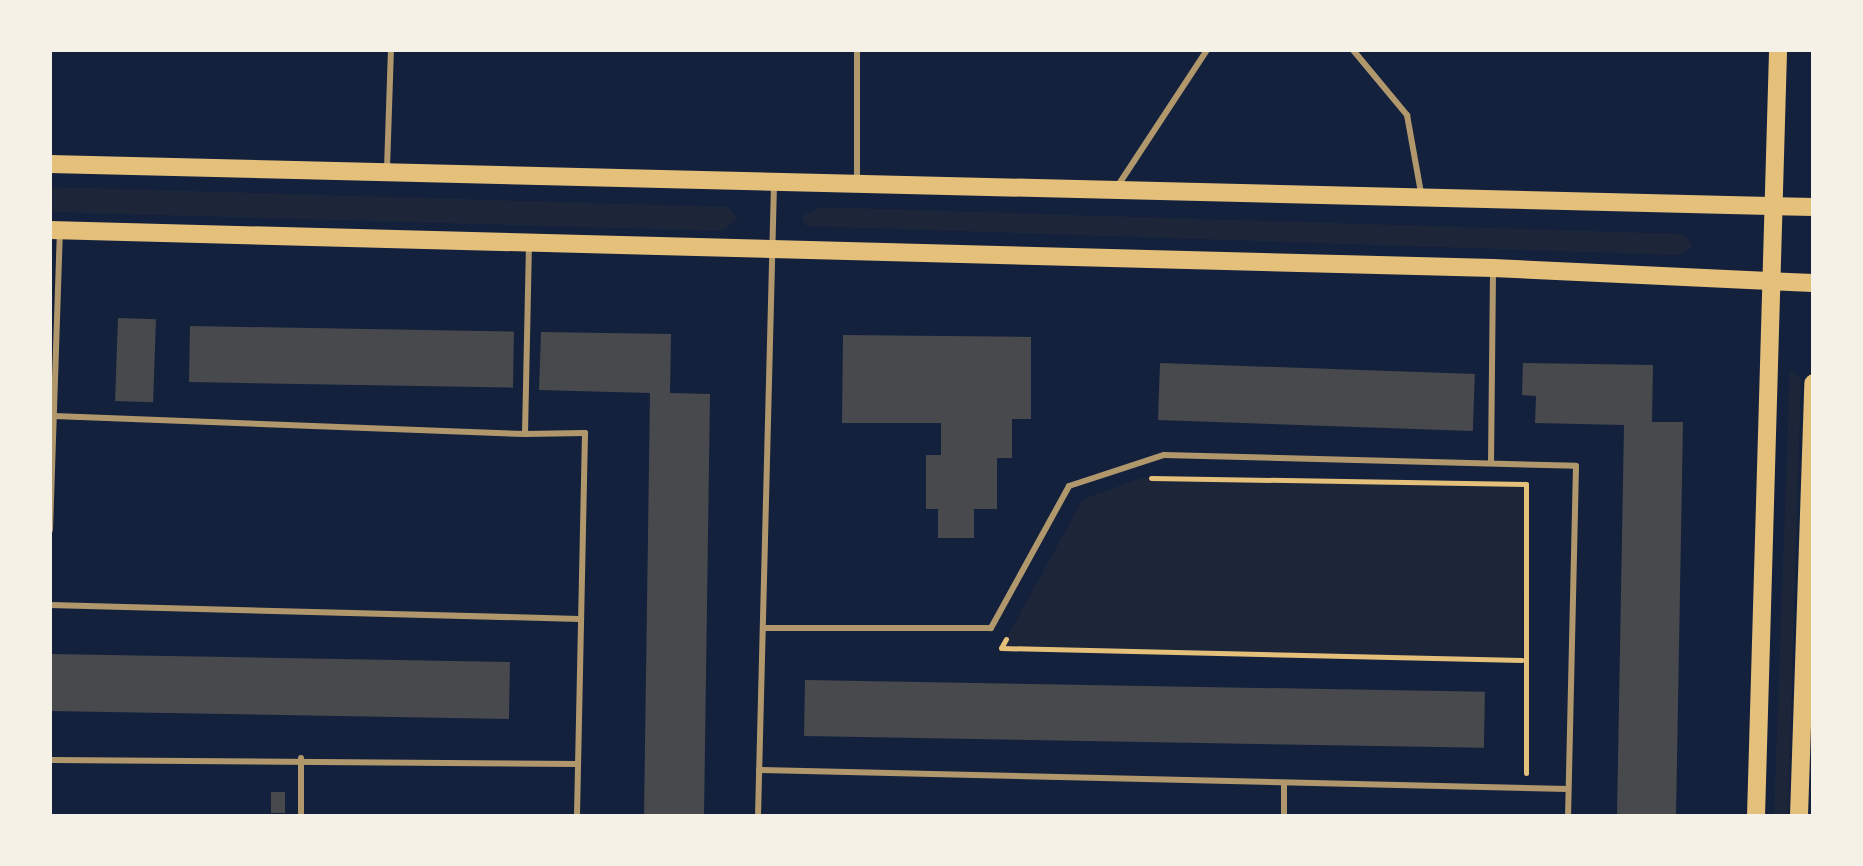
<!DOCTYPE html>
<style>
body{margin:0}
#map{position:relative;width:1863px;height:866px;overflow:hidden;background:#14213d;font-family:Overpass,sans-serif}
div>[style]{position:absolute}
.green>*{inset:0;background:#1d2539}
.building>*{inset:0;background:#48494c;transform-origin:0 0}
.path>*{height:5px;margin:-2.5px;padding:0 2.5px;transform-origin:2.5px;border-radius:2.5px;background:#e5c07b}
.service>*{height:6px;margin:-3px;padding:0 3px;transform-origin:3px;border-radius:3px;background:#b1986c}
.secondary>*{height:18px;margin:-9px;padding:0 9px;transform-origin:9px;border-radius:9px;background:#e5c07b}
span{translate:-50% -50%;white-space:nowrap;text-align:center;line-height:1.15;-webkit-text-stroke:9px #f6f1e7;paint-order:stroke}
.frame{position:absolute;inset:0;border:52px solid #f6f1e7;pointer-events:none}
</style>
<div id="map">
<div class="green">
<i style="clip-path:polygon(50px 187px,728px 207px,738px 218px,723px 231px,50px 212px)"></i>
<i style="clip-path:polygon(820px 207px,1683px 234px,1693px 246px,1678px 255px,806px 226px,801px 217px)"></i>
<i style="clip-path:polygon(1790px 370px,1801px 379px,1788px 816px,1774px 816px)"></i>
<i style="clip-path:polygon(1142px 478px,1526px 484px,1522px 660px,1001px 648px,1083px 499px)"></i>
</div>
<div class="building">
<i style="left:118px;top:318px;width:38px;height:83px;rotate:2deg"></i>
<i style="left:190px;top:326px;width:324px;height:56px;rotate:1deg"></i>
<i style="clip-path:polygon(541px 332px,671px 334px,670px 393px,710px 394px,704px 816px,644px 816px,650px 393px,539px 390px)"></i>
<i style="clip-path:polygon(843px 335px,1031px 337px,1031px 419px,1012px 419px,1012px 458px,997px 458px,997px 509px,974px 509px,974px 538px,938px 538px,938px 509px,926px 509px,926px 455px,941px 455px,941px 423px,842px 423px)"></i>
<i style="left:1160px;top:363px;width:315px;height:57px;rotate:2deg"></i>
<i style="clip-path:polygon(1523px 363px,1653px 365px,1652px 422px,1683px 422px,1676px 816px,1617px 816px,1624px 425px,1535px 423px,1536px 396px,1522px 395px)"></i>
<i style="left:50px;top:654px;width:460px;height:57px;rotate:1deg"></i>
<i style="left:805px;top:680px;width:680px;height:56px;rotate:1deg"></i>
<i style="left:271px;top:792px;width:14px;height:21px"></i>
</div>
<div class="path">
<i style="left:1151px;top:478px;width:375px;rotate:0.9deg"></i>
<i style="left:1526px;top:484px;width:289px;rotate:90deg"></i>
<i style="left:1006px;top:639px;width:10px;rotate:119deg"></i>
<i style="left:1001px;top:648px;width:521px;rotate:1.32deg"></i>
</div>
<div class="service">
<i style="left:1353px;top:50px;width:85px;rotate:50.3deg"></i>
<i style="left:1407px;top:115px;width:79px;rotate:79.8deg"></i>
<i style="left:387px;top:169px;width:119px;rotate:-88.1deg"></i>
<i style="left:857px;top:179px;width:129px;rotate:-90deg"></i>
<i style="left:1117px;top:187px;width:164px;rotate:-56.7deg"></i>
<i style="left:54px;top:416px;width:471px;rotate:2.2deg"></i>
<i style="left:525px;top:434px;width:188px;rotate:-88.8deg"></i>
<i style="left:525px;top:434px;width:60px;rotate:-1deg"></i>
<i style="left:585px;top:433px;width:383px;rotate:91.2deg"></i>
<i style="left:1491px;top:463px;width:193px;rotate:-89.4deg"></i>
<i style="left:50px;top:530px;width:298px;rotate:-88.1deg"></i>
<i style="left:50px;top:605px;width:530px;rotate:1.51deg"></i>
<i style="left:763px;top:628px;width:228px"></i>
<i style="left:991px;top:628px;width:162px;rotate:-61.2deg"></i>
<i style="left:1069px;top:486px;width:100px;rotate:-18.1deg"></i>
<i style="left:1164px;top:455px;width:412px;rotate:1.5deg"></i>
<i style="left:1576px;top:466px;width:350px;rotate:91.3deg"></i>
<i style="left:50px;top:760px;width:528px;rotate:0.43deg"></i>
<i style="left:759px;top:770px;width:809px;rotate:1.35deg"></i>
<i style="left:301px;top:816px;width:58px;rotate:-90deg"></i>
<i style="left:758px;top:816px;width:630px;rotate:-88.55deg"></i>
<i style="left:1284px;top:816px;width:33px;rotate:-90deg"></i>
</div>
<div class="secondary">
<i style="left:50px;top:164px;width:1764px;rotate:1.4deg"></i>
<i style="left:50px;top:230px;width:1444px;rotate:1.51deg"></i>
<i style="left:1493px;top:268px;width:320px;rotate:2.7deg"></i>
<i style="left:1756px;top:816px;width:766px;rotate:-88.35deg"></i>
<i style="left:1799px;top:816px;width:433px;rotate:-88.1deg"></i>
</div>
<div class="frame"></div>
</div>
